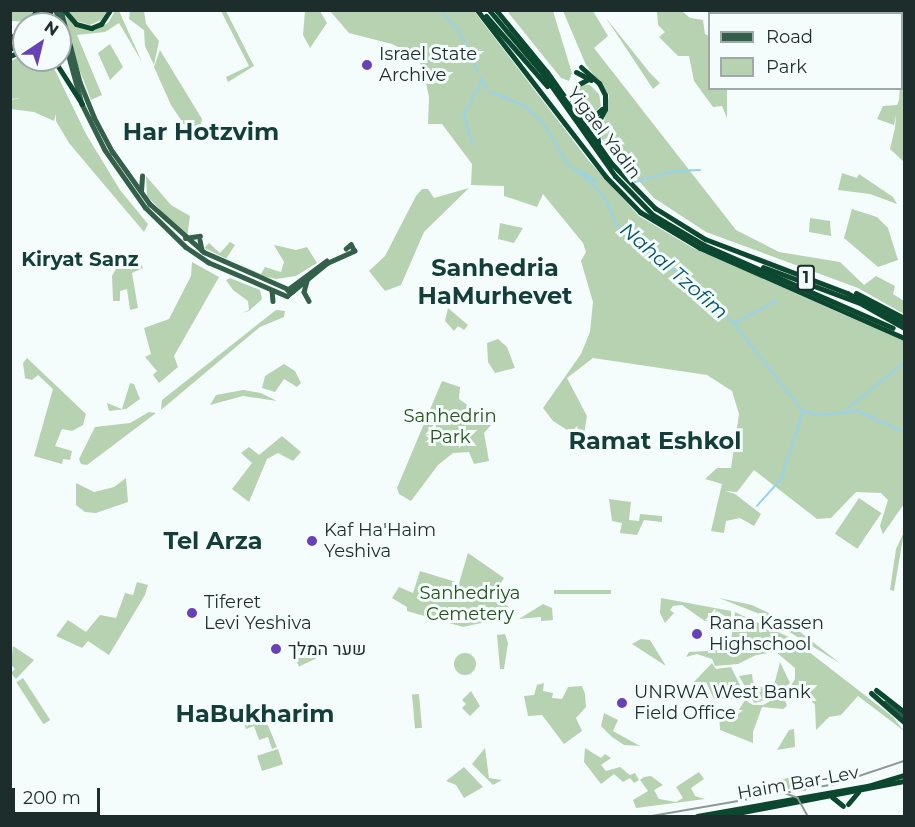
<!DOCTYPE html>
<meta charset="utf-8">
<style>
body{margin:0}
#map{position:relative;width:915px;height:827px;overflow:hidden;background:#f4fdfb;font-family:Montserrat,Heebo,sans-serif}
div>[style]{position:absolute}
.green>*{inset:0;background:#b6d2b0;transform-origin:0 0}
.round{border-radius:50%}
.stream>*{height:1.5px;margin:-0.75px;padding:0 0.75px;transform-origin:0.75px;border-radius:0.75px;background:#98d3ee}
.major>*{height:4.5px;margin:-2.25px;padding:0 2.25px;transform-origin:2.25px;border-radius:2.25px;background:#345f4a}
.highway>*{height:5px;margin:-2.5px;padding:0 2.5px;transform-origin:2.5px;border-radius:2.5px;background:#0c4730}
.tram>*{height:1.5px;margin:-0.75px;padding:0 0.75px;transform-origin:0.75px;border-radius:0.75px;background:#8c9997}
.dots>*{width:16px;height:16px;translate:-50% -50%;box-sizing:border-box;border:3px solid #f4fdfb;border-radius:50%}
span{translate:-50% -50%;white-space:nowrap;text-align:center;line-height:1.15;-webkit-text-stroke:6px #f4fdfb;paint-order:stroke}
.shield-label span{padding:2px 4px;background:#f4fdfb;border:2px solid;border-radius:4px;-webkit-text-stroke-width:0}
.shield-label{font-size:16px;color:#1c2d2b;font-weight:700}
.poi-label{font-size:18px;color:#1c2d2b}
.left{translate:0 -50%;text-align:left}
.street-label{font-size:18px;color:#1c2d2b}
.park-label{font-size:18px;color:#245219}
.neighbourhood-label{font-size:20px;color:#143e39;font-weight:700}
.water-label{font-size:20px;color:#03556f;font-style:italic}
.district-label{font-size:24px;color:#143e39;font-weight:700}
.frame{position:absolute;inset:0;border:12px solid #1c2d2b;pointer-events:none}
.legend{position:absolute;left:708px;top:12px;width:195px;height:78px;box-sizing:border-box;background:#f4fdfb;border:2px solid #9eaaa8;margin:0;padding:8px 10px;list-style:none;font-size:18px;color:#1c2d2b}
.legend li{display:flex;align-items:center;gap:12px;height:30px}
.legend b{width:30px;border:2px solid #9eaaa8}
.north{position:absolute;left:12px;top:12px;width:60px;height:60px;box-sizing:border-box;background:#f4fdfb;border:2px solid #9eaaa8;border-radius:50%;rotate:35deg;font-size:16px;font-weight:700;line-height:24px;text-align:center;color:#1c2d2b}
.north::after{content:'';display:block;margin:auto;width:21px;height:27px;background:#6840b8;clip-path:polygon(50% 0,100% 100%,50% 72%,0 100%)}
.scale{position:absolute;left:12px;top:788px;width:88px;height:27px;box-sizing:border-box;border:3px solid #1c2d2b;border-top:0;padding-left:8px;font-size:18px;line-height:21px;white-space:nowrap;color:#1c2d2b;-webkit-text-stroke:4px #f4fdfb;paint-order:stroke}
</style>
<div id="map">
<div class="green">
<i style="clip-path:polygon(10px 11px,43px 11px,38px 20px,29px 22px,11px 21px)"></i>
<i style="clip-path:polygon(68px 11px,107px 11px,101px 20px,90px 25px,77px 21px)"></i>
<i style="clip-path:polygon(115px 11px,119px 11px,142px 62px,119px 23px,105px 32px,77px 35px,102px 95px,91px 100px,72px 50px,66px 17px,80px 28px,94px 30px,108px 23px)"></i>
<i style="clip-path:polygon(130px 11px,144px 11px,146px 24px,159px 41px,154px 65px,145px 46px,144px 30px,129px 19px)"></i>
<i style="clip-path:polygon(221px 11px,226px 11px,254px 66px,228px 82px,226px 77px,249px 66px)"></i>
<i style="clip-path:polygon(305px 11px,320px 11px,327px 23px,310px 48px,303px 35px)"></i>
<i style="clip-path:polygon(330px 11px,474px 11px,589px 161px,639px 216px,693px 248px,904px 341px,904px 504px,883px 534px,880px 526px,888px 500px,881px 493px,856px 492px,831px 518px,817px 519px,754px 470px,737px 492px,725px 491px,735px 494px,761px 514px,754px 526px,740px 518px,726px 521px,724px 533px,711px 531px,722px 484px,705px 479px,717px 468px,731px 468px,739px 414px,732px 391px,707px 375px,593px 358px,567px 378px,587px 416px,583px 440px,553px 421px,543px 408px,581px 354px,590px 332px,593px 302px,581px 261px,586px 252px,583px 243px,543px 194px,537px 207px,504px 196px,504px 186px,471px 185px,472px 164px,442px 124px,428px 124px,429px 97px,422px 66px,414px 55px,392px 44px,349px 33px)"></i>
<i style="clip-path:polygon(507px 11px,553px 11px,572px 73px,569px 81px,561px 78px)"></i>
<i style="clip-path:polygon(563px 11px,593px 11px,608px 36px,594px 48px,736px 230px,779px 252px,840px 262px,864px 285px,876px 276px,895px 286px,893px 294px,904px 301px,904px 314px,858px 288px,706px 232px,654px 198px,601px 138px,609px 95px,586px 65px)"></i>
<i style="clip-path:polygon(657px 11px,682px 11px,690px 18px,703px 20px,705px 34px,709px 36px,710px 88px,727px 89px,727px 118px,722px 106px,713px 107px,694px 81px,689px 56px,678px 56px,659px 37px,665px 32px,658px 25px)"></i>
<i style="clip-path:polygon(606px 18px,650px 73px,660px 83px,653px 89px)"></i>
<i style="clip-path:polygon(110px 44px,123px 67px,110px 80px,98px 53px)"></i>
<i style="clip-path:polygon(160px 50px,202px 119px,199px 132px,187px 129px,171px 105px,154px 67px)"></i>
<i style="clip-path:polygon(24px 54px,24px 60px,50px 60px,86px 134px,120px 190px,148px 224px,144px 232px,69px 143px,56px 121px,56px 114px,54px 121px,34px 112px,11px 109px,11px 100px,21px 98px,11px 99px,11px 61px)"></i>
<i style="clip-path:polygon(902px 64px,904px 67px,904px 162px,890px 149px,895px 128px,896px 115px,894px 125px,877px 119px,883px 106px,897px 105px,899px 100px)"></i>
<i style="clip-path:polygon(582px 84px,590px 85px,599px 94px,601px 106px,593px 114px,587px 114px,573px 97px)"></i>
<i style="clip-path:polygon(842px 173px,857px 178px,859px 174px,893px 197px,897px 204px,870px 194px,838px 190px)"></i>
<i style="clip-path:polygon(146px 176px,171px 205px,190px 216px,187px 238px,147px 196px)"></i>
<i style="clip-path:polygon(469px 188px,424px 232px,401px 285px,385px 291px,369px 271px,385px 256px,416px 196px,422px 189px,428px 189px,434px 198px)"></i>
<i style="clip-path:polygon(852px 209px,877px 217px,888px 228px,898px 260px,878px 267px,844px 238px)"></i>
<i style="clip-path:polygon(810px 218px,830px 221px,831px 236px,809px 232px)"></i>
<i style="clip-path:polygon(500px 223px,523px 228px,514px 243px,498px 239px)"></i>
<i style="clip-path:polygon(230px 242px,235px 245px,226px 259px,261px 274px,265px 267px,281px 272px,284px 262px,274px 245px,296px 250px,307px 247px,317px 263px,296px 276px,276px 279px,262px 276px,204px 248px,209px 243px,220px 253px)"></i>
<i style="clip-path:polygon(121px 260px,139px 261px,143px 268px,132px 273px,138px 308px,130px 310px,127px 289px,120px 291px,120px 301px,113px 301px,112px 276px)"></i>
<i style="clip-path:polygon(192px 262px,219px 277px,174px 356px,178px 367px,159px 383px,153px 375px,157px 371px,145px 357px,151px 354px,144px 328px,169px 319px,191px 276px)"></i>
<i style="clip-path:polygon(230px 278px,260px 290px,262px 299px,249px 311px,242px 313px,249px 310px,248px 301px,233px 290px,226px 280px)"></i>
<i style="clip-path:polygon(448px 308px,468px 325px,464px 330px,458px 326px,454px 331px,445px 321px)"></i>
<i style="clip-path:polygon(276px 310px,285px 311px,284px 317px,260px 327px,161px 410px,162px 400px)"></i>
<i style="clip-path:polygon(498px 339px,507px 347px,515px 368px,495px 373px,488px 362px,487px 343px)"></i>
<i style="clip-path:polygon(27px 358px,86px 414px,83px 425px,72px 431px,62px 429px,55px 446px,72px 451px,70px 460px,63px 459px,62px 464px,34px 456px,53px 389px,38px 375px,32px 380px,25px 378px,23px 363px)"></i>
<i style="clip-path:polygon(284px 364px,295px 371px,301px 383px,297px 387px,284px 379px,275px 392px,262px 388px,265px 376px)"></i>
<i style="clip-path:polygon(442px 381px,460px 387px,459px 399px,493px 423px,484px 433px,489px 461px,474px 464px,469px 452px,453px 453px,438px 465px,411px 501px,399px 494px,397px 488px)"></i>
<i style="clip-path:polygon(130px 383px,134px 384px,140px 399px,126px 409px,109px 411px,107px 403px,122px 409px)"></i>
<i style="clip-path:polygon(243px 390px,261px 393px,277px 401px,243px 396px,210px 405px,216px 395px)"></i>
<i style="clip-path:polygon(149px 412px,156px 413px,87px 465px,81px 464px,79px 459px,95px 427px,130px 423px)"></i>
<i style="clip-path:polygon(282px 436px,301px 452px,293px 461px,278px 453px,267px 459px,249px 502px,232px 489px,252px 463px,241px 453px,249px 447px,259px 455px)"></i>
<i style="clip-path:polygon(126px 478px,128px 502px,96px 513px,85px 512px,76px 505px,76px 483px,94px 492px,114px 487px)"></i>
<i style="left:859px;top:498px;width:27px;height:43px;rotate:34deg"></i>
<i style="clip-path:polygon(609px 499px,631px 502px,629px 520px,639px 521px,640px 514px,662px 516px,662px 522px,644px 520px,637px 535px,620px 533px,622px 523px,612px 521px)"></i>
<i style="clip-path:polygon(904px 532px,894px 591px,890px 590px,896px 549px)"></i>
<i style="clip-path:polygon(468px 553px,504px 578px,492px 597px,509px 607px,490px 621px,463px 627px,407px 611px,407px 607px,392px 598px,399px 587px,413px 593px,420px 571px,459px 583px)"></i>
<i style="clip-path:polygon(137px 582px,148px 585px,145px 595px,109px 655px,88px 641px,82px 648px,56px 636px,68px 620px,86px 632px,100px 615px,116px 618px,125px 593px,133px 595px)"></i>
<i style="left:611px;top:590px;width:4px;height:57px;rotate:90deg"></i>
<i style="clip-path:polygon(661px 598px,731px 611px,731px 620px,717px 611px,709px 624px,682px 605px,673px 606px,670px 610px,674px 613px,665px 623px,660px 613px)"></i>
<i style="clip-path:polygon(719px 598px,752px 605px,786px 621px,841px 664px,762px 615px)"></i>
<i style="clip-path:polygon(543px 604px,552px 608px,553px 620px,541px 621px,541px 617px,519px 619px)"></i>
<i style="clip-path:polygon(735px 612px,791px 638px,893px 717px,904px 731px,858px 696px,841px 715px,829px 717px,816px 730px,815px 705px,798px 685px,790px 687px,795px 679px,795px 668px,776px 652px,756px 655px,738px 664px,715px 666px,712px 659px,697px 654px,686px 657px,689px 652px,724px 650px,731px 640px)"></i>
<i style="clip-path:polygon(505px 634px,508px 643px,504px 669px,500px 669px,497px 635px)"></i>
<i style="clip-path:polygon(641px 639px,650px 640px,666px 666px,632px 644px)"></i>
<i style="left:309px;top:643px;width:17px;height:19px;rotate:65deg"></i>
<i style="clip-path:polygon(13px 646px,34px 660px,16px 679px,11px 673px,15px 669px,11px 665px)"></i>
<i class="round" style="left:454px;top:653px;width:22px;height:22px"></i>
<i style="clip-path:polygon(780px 662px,790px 683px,775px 698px,754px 703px,739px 676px,752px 674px,753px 682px,772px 693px)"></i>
<i style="clip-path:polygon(712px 663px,716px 669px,731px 667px,744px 693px,731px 699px,714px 699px,706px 682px,698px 688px,703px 694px,701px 697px,692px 690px,692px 684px)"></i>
<i style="left:23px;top:678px;width:50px;height:8px;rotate:57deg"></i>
<i style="clip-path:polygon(544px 683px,543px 691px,553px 693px,552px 698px,562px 699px,568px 687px,582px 686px,585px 694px,586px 707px,576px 718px,582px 731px,564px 744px,542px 715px,528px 716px,524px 696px,534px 695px,537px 685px)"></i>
<i style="clip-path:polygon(471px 691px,480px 706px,470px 716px,462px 708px,466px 704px,462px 700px)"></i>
<i style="left:419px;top:694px;width:34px;height:7px;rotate:85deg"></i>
<i style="clip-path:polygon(783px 694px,787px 706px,783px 709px,762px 707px,753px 732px,753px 743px,720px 730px,719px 713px,732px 721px,745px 700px,753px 705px,763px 705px)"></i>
<i style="clip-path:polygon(604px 713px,618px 720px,613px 731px,640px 746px,624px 745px,612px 737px,601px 726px)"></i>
<i style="clip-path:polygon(264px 716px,277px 747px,272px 749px,268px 737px,259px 740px,254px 726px,246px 729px,244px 723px)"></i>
<i style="clip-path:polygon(794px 729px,795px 747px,777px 750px,789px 730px)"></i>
<i style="clip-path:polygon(485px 748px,489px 778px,502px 780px,493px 785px,472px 764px)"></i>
<i style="clip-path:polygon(585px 748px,601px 758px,605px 754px,611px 758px,601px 765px,606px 771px,620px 767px,630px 775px,635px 773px,639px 780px,634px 783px,630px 778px,623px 782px,614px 774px,601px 784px,584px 762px)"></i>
<i style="left:278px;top:749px;width:16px;height:22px;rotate:72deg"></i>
<i style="clip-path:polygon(464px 767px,483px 787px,464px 798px,456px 785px,446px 781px)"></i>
<i style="clip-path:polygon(699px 772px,704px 779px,691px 788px,695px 796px,705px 799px,636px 808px,633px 800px,648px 791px,640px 780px,644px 777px,651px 776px,663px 785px,654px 790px,659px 799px,676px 802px,683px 798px,676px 787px)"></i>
<i style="clip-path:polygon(790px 777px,793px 788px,745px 798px,775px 782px)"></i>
</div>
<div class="stream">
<i style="left:441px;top:10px;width:29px;rotate:49deg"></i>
<i style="left:460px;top:32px;width:43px;rotate:65.2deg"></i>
<i style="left:481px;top:78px;width:12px;rotate:59deg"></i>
<i style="left:491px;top:92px;width:37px;rotate:22deg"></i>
<i style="left:525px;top:106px;width:24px;rotate:42deg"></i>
<i style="left:543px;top:122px;width:49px;rotate:59.2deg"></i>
<i style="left:568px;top:164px;width:22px;rotate:36deg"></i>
<i style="left:586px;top:177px;width:30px;rotate:48deg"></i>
<i style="left:606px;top:199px;width:28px;rotate:67deg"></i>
<i style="left:617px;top:225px;width:44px;rotate:41.3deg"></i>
<i style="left:650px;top:254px;width:50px;rotate:33.7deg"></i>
<i style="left:692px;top:282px;width:59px;rotate:44.3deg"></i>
<i style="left:734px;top:323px;width:112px;rotate:51.9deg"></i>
<i style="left:803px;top:411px;width:16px;rotate:14deg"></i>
<i style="left:819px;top:415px;width:39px;rotate:-6deg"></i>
<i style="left:858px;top:411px;width:51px;rotate:24.5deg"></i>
<i style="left:472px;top:143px;width:29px;rotate:-106deg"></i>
<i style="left:464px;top:115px;width:39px;rotate:-63deg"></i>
<i style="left:578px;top:170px;width:23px;rotate:31deg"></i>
<i style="left:635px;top:182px;width:41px;rotate:-15.8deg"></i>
<i style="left:674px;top:171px;width:26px;rotate:-2deg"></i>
<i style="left:735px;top:323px;width:47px;rotate:-28.2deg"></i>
<i style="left:847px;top:409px;width:73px;rotate:-38.9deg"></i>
<i style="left:757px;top:506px;width:36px;rotate:-48deg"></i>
<i style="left:781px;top:479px;width:71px;rotate:-71.8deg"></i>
</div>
<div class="major">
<i style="left:56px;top:10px;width:15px;rotate:74deg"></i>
<i style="left:61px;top:10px;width:74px;rotate:75.2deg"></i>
<i style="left:80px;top:82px;width:38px;rotate:68deg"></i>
<i style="left:94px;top:117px;width:40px;rotate:62deg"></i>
<i style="left:113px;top:152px;width:64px;rotate:54.6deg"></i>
<i style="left:150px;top:204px;width:72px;rotate:41.6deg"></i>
<i style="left:204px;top:252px;width:97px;rotate:23.7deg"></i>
<i style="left:60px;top:24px;width:83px;rotate:74.6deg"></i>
<i style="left:82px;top:104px;width:51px;rotate:63.4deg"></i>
<i style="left:105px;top:150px;width:70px;rotate:54.9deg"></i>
<i style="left:145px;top:207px;width:57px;rotate:44.3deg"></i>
<i style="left:186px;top:247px;width:27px;rotate:34deg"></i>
<i style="left:208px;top:262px;width:86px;rotate:23.3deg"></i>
<i style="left:287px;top:296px;width:52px;rotate:-39.5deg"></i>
<i style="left:327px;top:263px;width:30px;rotate:-24deg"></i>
<i style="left:354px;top:251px;width:7px;rotate:-117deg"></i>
<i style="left:351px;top:245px;width:6px;rotate:141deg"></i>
<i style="left:141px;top:191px;width:15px;rotate:-86deg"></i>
<i style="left:185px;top:238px;width:15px;rotate:-8deg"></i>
<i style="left:200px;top:240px;width:10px;rotate:79deg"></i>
<i style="left:307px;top:281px;width:11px;rotate:105deg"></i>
<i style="left:304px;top:292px;width:10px;rotate:61deg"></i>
<i style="left:272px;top:290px;width:11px;rotate:85deg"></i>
<i style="left:287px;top:290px;width:49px;rotate:-36.6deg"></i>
<i style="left:885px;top:703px;width:24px;rotate:36deg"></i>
</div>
<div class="highway">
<i style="left:64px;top:10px;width:18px;rotate:49deg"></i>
<i style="left:76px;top:24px;width:16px;rotate:15deg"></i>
<i style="left:91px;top:28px;width:11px;rotate:-22deg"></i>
<i style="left:101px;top:24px;width:17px;rotate:-57deg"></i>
<i style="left:477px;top:10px;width:211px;rotate:52.3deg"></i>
<i style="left:606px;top:177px;width:49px;rotate:45.8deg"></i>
<i style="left:640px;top:212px;width:70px;rotate:31deg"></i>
<i style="left:700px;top:248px;width:223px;rotate:23.8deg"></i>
<i style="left:489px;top:10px;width:84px;rotate:49.8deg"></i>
<i style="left:543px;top:74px;width:125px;rotate:54.8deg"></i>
<i style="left:615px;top:176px;width:54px;rotate:45.7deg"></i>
<i style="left:653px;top:215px;width:59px;rotate:30.5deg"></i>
<i style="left:704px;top:245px;width:206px;rotate:23.7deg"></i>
<i style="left:496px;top:10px;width:80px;rotate:50.6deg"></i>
<i style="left:547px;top:72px;width:113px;rotate:54.8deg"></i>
<i style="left:612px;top:164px;width:62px;rotate:45.7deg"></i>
<i style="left:655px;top:208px;width:59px;rotate:31.8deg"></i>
<i style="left:705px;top:239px;width:152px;rotate:20.8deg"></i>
<i style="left:847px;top:293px;width:64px;rotate:27.8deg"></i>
<i style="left:486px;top:16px;width:93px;rotate:48.9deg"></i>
<i style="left:27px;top:24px;width:17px;rotate:-54deg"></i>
<i style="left:36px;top:24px;width:17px;rotate:-54deg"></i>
<i style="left:46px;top:24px;width:15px;rotate:-70deg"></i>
<i style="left:60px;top:37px;width:14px;rotate:45deg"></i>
<i style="left:10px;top:39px;width:18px;rotate:-41deg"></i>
<i style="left:10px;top:49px;width:18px;rotate:-41deg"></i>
<i style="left:10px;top:56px;width:15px;rotate:-23deg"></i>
<i style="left:54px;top:60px;width:52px;rotate:57.5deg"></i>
<i style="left:581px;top:67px;width:24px;rotate:42deg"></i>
<i style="left:599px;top:83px;width:13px;rotate:63deg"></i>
<i style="left:605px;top:95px;width:14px;rotate:90deg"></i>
<i style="left:605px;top:109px;width:20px;rotate:117deg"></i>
<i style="left:596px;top:127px;width:15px;rotate:82deg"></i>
<i style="left:576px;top:72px;width:17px;rotate:28deg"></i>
<i style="left:577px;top:85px;width:11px;rotate:-27deg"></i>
<i style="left:578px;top:111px;width:16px;rotate:22deg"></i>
<i style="left:593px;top:117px;width:12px;rotate:-42deg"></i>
<i style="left:763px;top:267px;width:103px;rotate:20.4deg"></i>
<i style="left:860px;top:303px;width:51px;rotate:29.6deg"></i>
<i style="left:856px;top:293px;width:54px;rotate:27.5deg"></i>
<i style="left:876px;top:690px;width:36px;rotate:38deg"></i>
<i style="left:871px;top:693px;width:44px;rotate:41.3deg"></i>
<i style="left:832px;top:797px;width:14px;rotate:39deg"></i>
<i style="left:848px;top:804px;width:16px;rotate:-50deg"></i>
<i style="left:697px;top:816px;width:174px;rotate:-10deg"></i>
<i style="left:868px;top:786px;width:38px;rotate:-17deg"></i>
<i style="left:722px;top:816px;width:185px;rotate:-10.9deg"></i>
</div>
<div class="tram">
<i style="left:785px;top:793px;width:14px;rotate:21deg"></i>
<i style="left:798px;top:798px;width:21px;rotate:61deg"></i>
<i style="left:652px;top:816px;width:186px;rotate:-9.9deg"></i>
<i style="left:835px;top:784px;width:73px;rotate:-18.4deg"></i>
</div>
<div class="dots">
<i style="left:367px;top:65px;background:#6840b8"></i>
<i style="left:312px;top:541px;background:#6840b8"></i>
<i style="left:192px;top:613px;background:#6840b8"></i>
<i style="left:697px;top:634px;background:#6840b8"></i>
<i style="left:276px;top:649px;background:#6840b8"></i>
<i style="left:622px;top:703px;background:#6840b8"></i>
</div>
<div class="shield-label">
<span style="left:806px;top:278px">1</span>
</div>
<div class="poi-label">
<span class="left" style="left:379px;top:65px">Israel State<br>Archive</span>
<span class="left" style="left:324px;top:541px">Kaf Ha'Haim<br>Yeshiva</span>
<span class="left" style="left:204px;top:613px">Tiferet<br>Levi Yeshiva</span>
<span class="left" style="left:709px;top:634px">Rana Kassen<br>Highschool</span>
<span class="left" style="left:288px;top:649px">שער המלך</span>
<span class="left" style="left:634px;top:703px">UNRWA West Bank<br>Field Office</span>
</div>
<div class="street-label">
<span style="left:604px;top:133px;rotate:53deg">Yigael Yadin</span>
<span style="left:798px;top:783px;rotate:-10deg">Haim Bar-Lev</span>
</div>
<div class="park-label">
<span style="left:450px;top:427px">Sanhedrin<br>Park</span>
<span style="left:470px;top:604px">Sanhedriya<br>Cemetery</span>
</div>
<div class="neighbourhood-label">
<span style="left:80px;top:259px">Kiryat Sanz</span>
</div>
<div class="water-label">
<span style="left:674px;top:271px;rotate:41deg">Nahal Tzofim</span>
</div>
<div class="district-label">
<span style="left:201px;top:132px">Har Hotzvim</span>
<span style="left:495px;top:282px">Sanhedria<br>HaMurhevet</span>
<span style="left:655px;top:441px">Ramat Eshkol</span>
<span style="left:213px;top:541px">Tel Arza</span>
<span style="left:255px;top:714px">HaBukharim</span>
</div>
<div class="frame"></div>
<ul class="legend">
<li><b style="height:8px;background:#345f4a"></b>Road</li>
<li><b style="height:16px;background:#b6d2b0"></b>Park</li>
</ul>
<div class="north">N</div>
<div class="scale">200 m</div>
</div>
